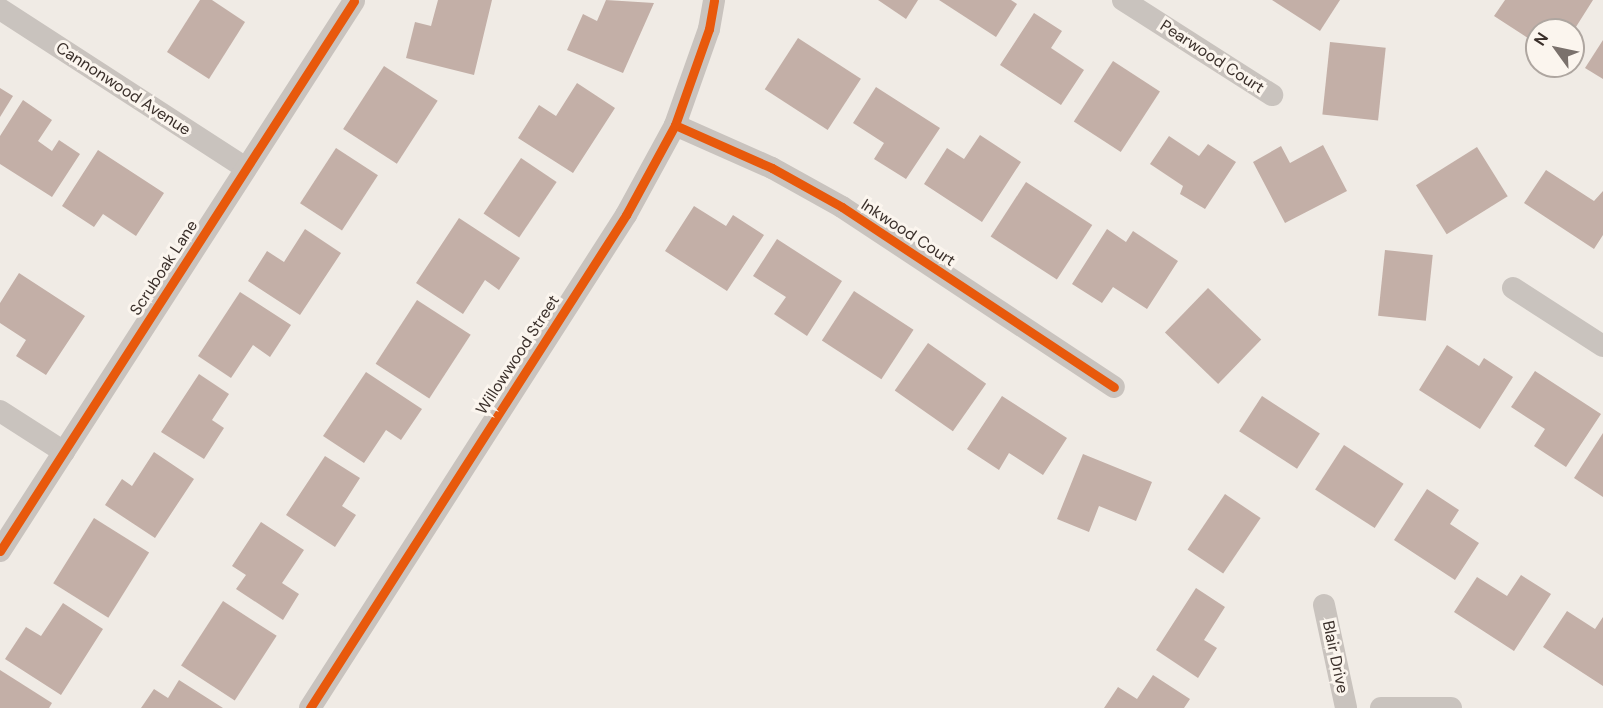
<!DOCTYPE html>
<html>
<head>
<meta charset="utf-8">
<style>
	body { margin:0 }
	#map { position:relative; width:1603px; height:708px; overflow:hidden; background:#f0ebe5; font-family:"DM Sans",sans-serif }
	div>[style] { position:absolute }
	.building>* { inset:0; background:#c3afa7; transform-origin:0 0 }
	.street>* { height:22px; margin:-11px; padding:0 11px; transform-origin:11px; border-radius:11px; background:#c9c3be }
	.cycleway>* { height:9px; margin:-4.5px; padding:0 4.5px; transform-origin:4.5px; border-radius:4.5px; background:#e8590c }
	span { translate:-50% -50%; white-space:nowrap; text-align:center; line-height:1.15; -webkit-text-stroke:6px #fbf5ee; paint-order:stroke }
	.street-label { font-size:16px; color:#3b302b }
	.north { position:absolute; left:1525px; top:18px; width:60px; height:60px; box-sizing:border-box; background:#fbf5ee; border:2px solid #aea6a0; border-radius:50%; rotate:303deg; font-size:16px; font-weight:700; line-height:24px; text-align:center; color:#3b302b }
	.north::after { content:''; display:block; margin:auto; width:21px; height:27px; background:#7a716c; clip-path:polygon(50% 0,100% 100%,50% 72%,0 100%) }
</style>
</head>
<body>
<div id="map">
	<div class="building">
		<i style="clip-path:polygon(200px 0,212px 0,245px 22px,209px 79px,167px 52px)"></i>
		<i style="clip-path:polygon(438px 0,492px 0,474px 75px,406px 58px,415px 22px,431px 26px)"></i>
		<i style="clip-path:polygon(606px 0,654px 3px,623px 73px,567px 50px,583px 14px,597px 21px)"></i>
		<i style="clip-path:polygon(878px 0,918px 0,906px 19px)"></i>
		<i style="clip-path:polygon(939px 0,1011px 0,1017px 4px,996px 37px)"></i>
		<i style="clip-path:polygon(1272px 0,1340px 0,1320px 31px)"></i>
		<i style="clip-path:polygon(1505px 0,1593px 0,1574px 30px,1537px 30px,1537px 44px,1494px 16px)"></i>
		<i style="clip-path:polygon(1034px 13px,1062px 31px,1051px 48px,1084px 70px,1061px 105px,1000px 65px)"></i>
		<i style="left:798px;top:38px;width:75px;height:61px;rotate:33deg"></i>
		<i style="clip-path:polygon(1603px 40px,1603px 79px,1585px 68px)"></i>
		<i style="left:1330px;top:42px;width:56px;height:73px;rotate:6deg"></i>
		<i style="left:1113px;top:61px;width:56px;height:72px;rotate:33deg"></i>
		<i style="left:384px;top:66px;width:64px;height:75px;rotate:33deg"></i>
		<i style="clip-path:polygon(577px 83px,615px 108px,573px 173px,518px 138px,539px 105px,556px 116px)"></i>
		<i style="clip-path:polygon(876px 87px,940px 128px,906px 179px,874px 159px,884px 143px,853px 123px)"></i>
		<i style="clip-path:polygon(0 88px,13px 96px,0 117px)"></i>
		<i style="clip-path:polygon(23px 100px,52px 120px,38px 141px,52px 151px,59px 140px,80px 154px,52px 197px,0 164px,0 136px)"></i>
		<i style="clip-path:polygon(980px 135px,1021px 162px,982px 222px,924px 184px,947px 148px,964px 159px)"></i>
		<i style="clip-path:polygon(1169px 136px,1199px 156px,1208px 144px,1236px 162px,1205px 209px,1180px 194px,1183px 186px,1150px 164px)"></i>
		<i style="clip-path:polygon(1323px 145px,1347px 191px,1285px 223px,1253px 162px,1281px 146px,1290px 163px)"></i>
		<i style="left:1477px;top:147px;width:58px;height:72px;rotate:58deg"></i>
		<i style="left:336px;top:148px;width:50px;height:66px;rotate:33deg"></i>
		<i style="clip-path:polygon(98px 150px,164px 193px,136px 236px,103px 214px,94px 227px,62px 206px)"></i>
		<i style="left:521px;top:158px;width:43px;height:67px;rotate:34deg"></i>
		<i style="clip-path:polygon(1546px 170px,1594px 201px,1603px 191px,1603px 235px,1594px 249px,1524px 203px)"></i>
		<i style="left:1026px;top:182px;width:79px;height:65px;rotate:33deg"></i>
		<i style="clip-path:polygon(694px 206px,726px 226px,733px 215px,764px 235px,727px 291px,665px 251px)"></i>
		<i style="clip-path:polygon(459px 218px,520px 258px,499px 290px,485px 280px,463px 314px,416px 283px)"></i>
		<i style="clip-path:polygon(305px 229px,341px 253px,300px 315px,248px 281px,267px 251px,284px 262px)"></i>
		<i style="clip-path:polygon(1107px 229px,1126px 242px,1133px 231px,1178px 261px,1147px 309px,1113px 287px,1102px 303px,1072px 284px)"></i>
		<i style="clip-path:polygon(777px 239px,842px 281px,807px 336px,774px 314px,786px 297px,753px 276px)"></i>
		<i style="left:1385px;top:250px;width:48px;height:66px;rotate:6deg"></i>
		<i style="clip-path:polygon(19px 273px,85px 316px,46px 375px,16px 356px,26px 340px,0 323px,0 303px)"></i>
		<i style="left:1208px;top:288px;width:74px;height:62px;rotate:44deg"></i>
		<i style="left:854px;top:291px;width:71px;height:59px;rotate:33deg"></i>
		<i style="clip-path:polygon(240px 292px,291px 325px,270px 357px,253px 345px,231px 378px,198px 356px)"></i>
		<i style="left:417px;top:300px;width:64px;height:76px;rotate:33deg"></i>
		<i style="left:928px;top:343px;width:71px;height:58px;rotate:35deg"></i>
		<i style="clip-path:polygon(1447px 345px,1479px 366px,1484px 358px,1513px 377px,1480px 429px,1419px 390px)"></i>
		<i style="clip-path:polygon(1535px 371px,1601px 414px,1566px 467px,1534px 446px,1545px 429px,1511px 407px)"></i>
		<i style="clip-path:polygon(366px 372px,422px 409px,401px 440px,386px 430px,364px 463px,323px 436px)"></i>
		<i style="clip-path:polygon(199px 374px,229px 394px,212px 420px,224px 428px,204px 459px,161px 432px)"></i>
		<i style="clip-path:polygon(1002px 396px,1067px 438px,1043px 475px,1009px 453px,999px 470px,967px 449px)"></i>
		<i style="left:1262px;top:396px;width:69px;height:42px;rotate:33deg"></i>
		<i style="clip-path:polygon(1603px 433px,1603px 497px,1574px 478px)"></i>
		<i style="left:1344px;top:445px;width:71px;height:53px;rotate:33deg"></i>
		<i style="clip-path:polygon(154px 452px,194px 479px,155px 538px,105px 505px,122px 479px,132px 486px)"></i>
		<i style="clip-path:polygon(1083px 454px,1152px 482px,1136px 521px,1099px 506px,1089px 532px,1057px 519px)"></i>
		<i style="clip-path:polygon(325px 456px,360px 478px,342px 506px,356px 515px,335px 547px,286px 515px)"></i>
		<i style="clip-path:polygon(1427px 489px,1459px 510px,1450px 524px,1479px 543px,1455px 580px,1394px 540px)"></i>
		<i style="left:1225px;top:494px;width:43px;height:67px;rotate:34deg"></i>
		<i style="left:94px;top:518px;width:65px;height:77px;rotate:32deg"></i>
		<i style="clip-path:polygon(261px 522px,304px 550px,282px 583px,299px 594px,283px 620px,236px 589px,246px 575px,232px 566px)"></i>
		<i style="clip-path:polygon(1521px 575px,1551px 594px,1514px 651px,1454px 612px,1477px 577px,1507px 596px)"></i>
		<i style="clip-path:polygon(1196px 588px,1225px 607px,1204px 640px,1217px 648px,1198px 678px,1156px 650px)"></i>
		<i style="left:223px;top:601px;width:64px;height:77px;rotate:33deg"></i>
		<i style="clip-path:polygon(63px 603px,103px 629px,61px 695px,5px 659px,26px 627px,41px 636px)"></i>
		<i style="clip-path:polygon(1567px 611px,1595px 629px,1603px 617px,1603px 686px,1543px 647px)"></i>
		<i style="clip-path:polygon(0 670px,52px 703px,49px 708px,0 708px)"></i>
		<i style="clip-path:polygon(1153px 675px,1190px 699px,1184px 708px,1104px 708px,1118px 687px,1137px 699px)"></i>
		<i style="clip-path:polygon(179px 680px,223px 708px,141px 708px,154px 689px,168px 698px)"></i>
	</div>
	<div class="street">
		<i style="left:1123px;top:0;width:177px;rotate:32.5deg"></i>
		<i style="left:0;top:9px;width:293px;rotate:32.9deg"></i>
		<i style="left:675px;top:125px;width:106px;rotate:23.9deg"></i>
		<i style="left:772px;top:168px;width:80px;rotate:29.1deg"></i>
		<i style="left:842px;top:207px;width:326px;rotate:33.5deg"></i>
		<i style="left:1513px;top:288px;width:107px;rotate:32.8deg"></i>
		<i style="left:0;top:411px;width:76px;rotate:32.6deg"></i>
		<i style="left:0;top:551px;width:654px;rotate:-57.23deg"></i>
		<i style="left:1324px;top:605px;width:105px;rotate:77.9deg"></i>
		<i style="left:310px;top:708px;width:586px;rotate:-57.34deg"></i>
		<i style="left:626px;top:215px;width:102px;rotate:-61.4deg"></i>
		<i style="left:675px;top:125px;width:102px;rotate:-70.5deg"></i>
		<i style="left:709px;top:29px;width:29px;rotate:-80deg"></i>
		<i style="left:1381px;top:708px;width:70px"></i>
	</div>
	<div class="cycleway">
		<i style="left:675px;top:125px;width:106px;rotate:23.9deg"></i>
		<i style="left:772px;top:168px;width:80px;rotate:29.1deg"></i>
		<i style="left:842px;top:207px;width:326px;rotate:33.5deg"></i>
		<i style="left:0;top:551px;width:654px;rotate:-57.23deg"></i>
		<i style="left:310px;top:708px;width:586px;rotate:-57.34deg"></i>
		<i style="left:626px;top:215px;width:102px;rotate:-61.4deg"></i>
		<i style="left:675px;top:125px;width:102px;rotate:-70.5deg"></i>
		<i style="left:709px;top:29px;width:29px;rotate:-80deg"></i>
	</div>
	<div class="street-label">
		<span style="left:1212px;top:57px;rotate:33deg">Pearwood Court</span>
		<span style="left:123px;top:89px;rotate:33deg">Cannonwood Avenue</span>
		<span style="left:908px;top:233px;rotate:33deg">Inkwood Court</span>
		<span style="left:164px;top:268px;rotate:-57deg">Scruboak Lane</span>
		<span style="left:518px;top:355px;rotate:-57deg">Willowwood Street</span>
		<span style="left:1335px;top:657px;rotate:78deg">Blair Drive</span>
	</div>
	<div class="north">N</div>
</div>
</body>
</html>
